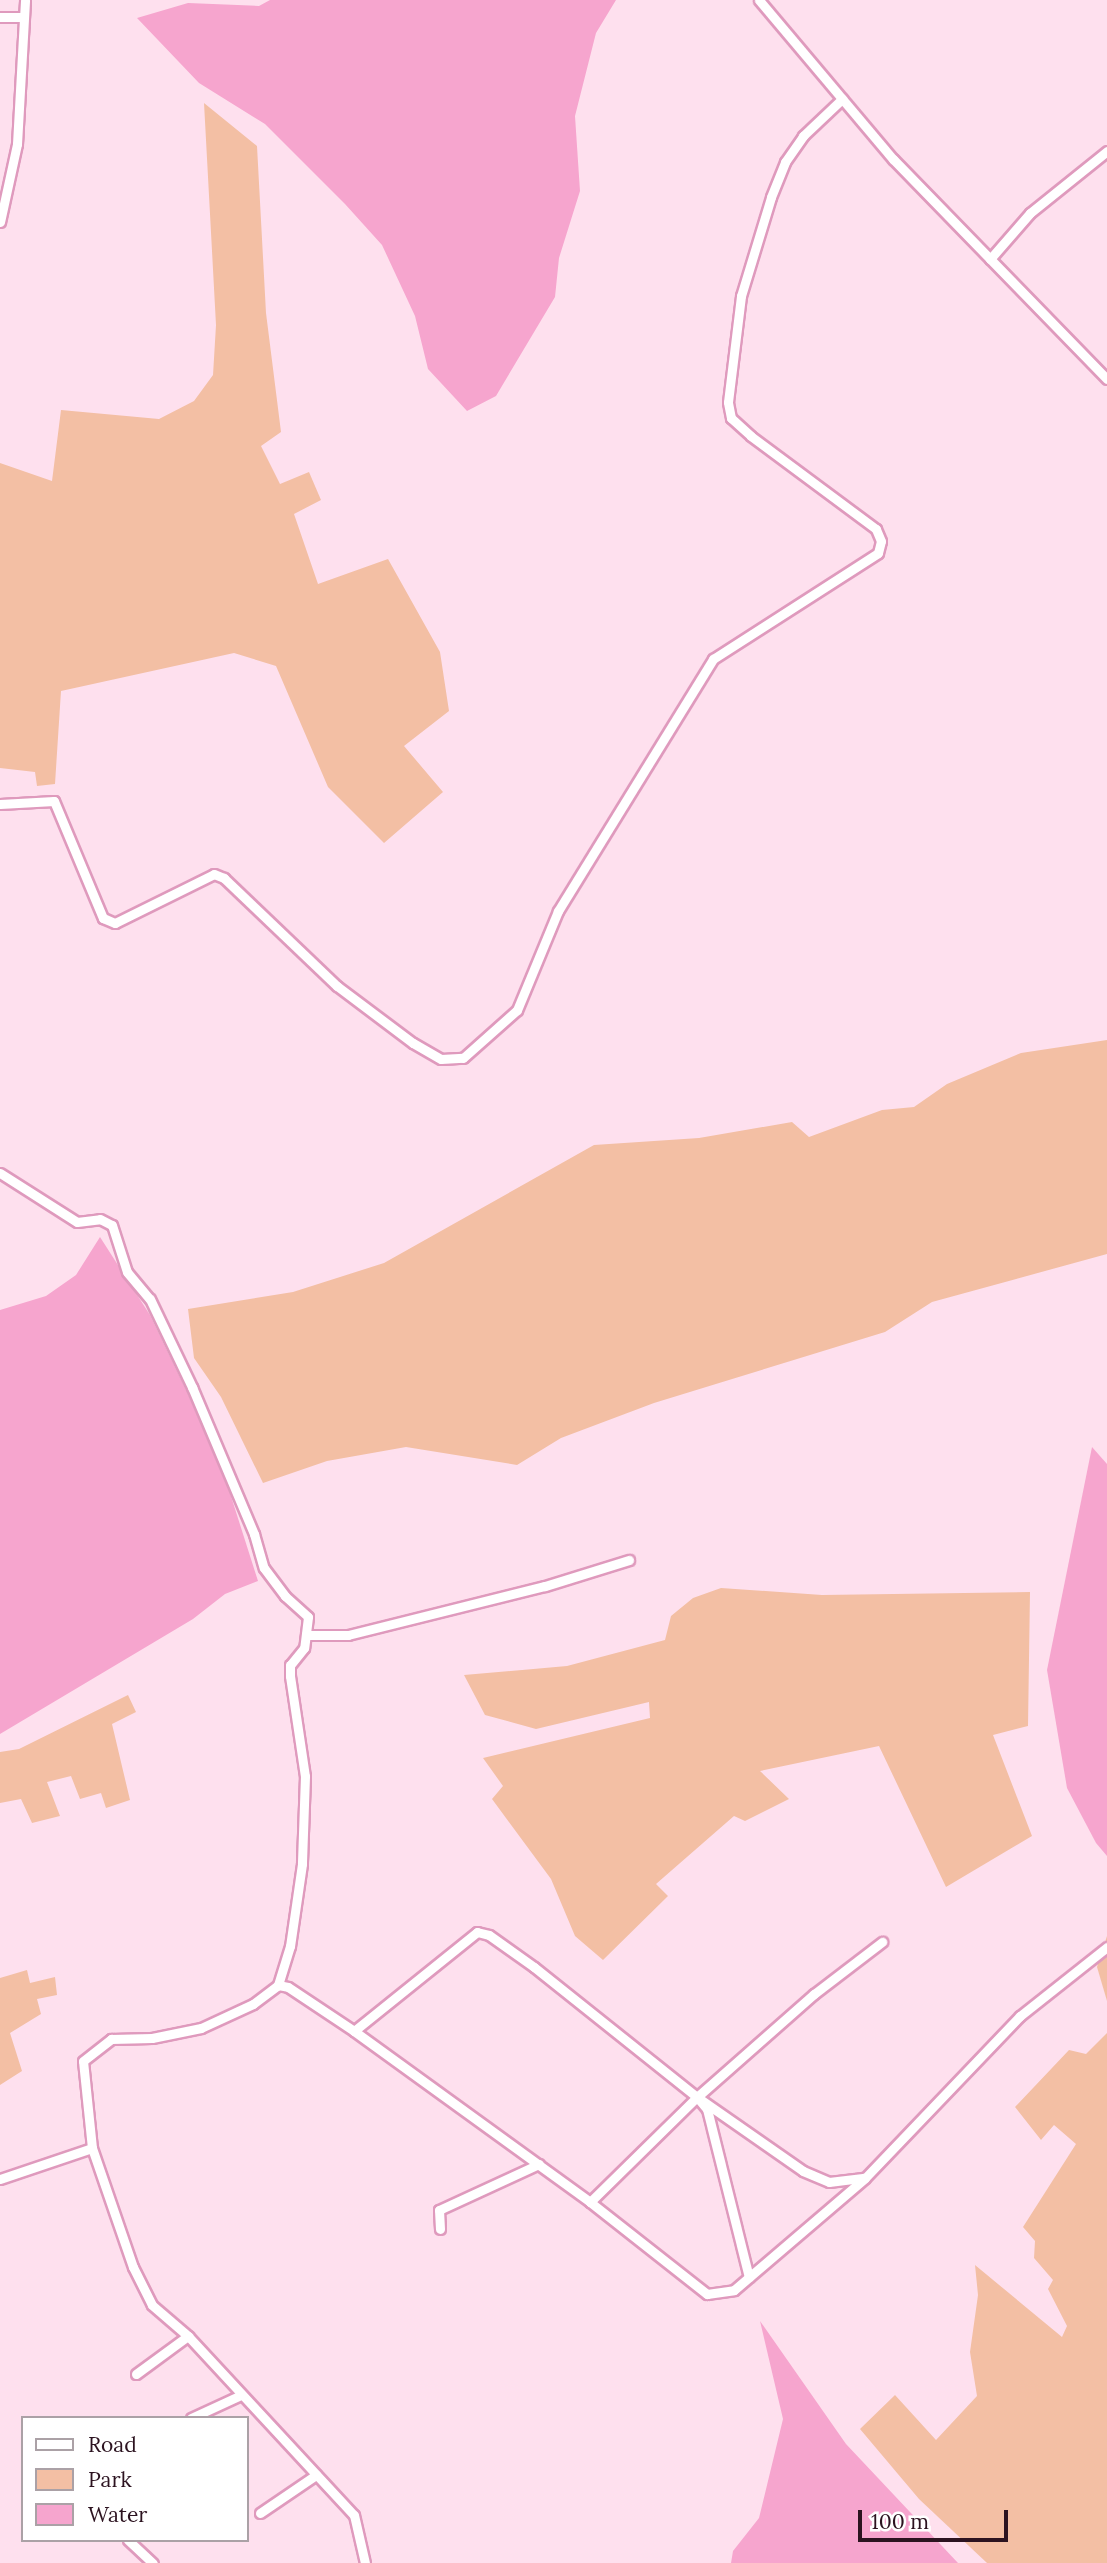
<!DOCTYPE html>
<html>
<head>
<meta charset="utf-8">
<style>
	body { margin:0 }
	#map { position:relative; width:1107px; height:2563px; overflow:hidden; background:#fee0ee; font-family:Lora,serif }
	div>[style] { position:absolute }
	.green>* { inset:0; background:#f3bfa4 }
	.water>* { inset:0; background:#f6a5ce }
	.roads { filter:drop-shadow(2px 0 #df9abd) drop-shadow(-2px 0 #df9abd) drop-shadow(0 2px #df9abd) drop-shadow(0 -2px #df9abd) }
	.street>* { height:9px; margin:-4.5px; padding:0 4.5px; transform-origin:4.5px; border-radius:4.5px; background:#fff }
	span { translate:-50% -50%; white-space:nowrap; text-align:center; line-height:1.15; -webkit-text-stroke:7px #fff; paint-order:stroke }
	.legend { position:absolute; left:21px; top:2416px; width:228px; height:126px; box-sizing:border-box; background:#fff; border:2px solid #aba1a6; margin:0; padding:9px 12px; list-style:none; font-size:21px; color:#2c1320 }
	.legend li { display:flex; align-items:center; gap:14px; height:35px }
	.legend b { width:35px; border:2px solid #aba1a6 }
	.scale { position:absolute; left:858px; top:2510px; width:150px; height:32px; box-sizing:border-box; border:4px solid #2c1320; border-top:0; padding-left:9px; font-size:21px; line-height:24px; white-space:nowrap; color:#2c1320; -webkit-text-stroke:5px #fff; paint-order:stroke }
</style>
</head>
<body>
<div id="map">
	<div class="green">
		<i style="clip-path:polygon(204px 103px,257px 146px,266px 313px,281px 432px,261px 446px,280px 484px,309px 472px,321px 500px,294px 514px,318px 584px,388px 559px,440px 652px,449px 711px,404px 746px,443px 792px,384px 843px,328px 787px,276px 666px,234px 653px,61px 691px,55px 784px,37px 786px,35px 772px,0 768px,0 463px,52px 481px,61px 410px,159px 419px,194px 401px,213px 375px,216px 325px)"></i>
		<i style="clip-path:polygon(1107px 1040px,1107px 1254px,932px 1302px,885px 1332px,654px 1403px,561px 1438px,517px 1465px,406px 1447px,327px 1461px,263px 1483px,221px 1397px,194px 1358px,188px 1309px,293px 1292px,384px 1263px,594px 1145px,699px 1138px,792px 1122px,809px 1137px,882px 1110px,914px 1107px,947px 1084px,1021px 1053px)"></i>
		<i style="clip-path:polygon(721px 1588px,822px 1595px,1030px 1592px,1028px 1726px,993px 1735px,1032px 1836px,946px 1887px,879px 1746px,760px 1771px,789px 1799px,745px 1821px,734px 1816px,656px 1884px,668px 1896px,603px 1960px,575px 1936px,551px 1879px,492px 1799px,503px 1786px,483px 1758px,650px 1718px,649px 1702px,536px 1729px,485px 1715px,464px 1675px,567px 1666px,665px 1640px,671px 1616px,693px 1598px)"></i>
		<i style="clip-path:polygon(128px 1695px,136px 1712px,112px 1724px,130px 1800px,106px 1808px,101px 1793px,80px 1799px,71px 1776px,47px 1782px,60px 1816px,32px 1823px,21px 1799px,0 1803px,0 1752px,19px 1749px)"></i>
		<i style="clip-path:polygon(1107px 1936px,1107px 2001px,1097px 1967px)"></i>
		<i style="clip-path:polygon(27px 1970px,30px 1983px,55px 1977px,57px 1995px,37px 1999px,41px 2014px,10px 2033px,22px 2071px,0 2085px,0 1978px)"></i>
		<i style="clip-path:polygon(1107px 2033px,1107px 2563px,987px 2563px,919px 2499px,860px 2429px,895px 2395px,936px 2440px,977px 2396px,970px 2352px,978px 2295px,975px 2265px,1062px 2337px,1067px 2326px,1048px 2289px,1053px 2280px,1034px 2258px,1035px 2241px,1023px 2227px,1076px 2144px,1054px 2125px,1041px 2140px,1015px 2107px,1069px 2050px,1086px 2054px)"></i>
	</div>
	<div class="water">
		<i style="clip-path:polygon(270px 0,616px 0,596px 33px,575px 116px,580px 191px,559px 258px,555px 297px,496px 396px,467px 411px,428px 369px,415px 316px,382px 245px,345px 204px,265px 124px,199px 83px,137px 18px,188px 3px,259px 6px)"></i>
		<i style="clip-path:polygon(100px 1237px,150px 1315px,188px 1394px,229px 1490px,258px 1581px,225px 1594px,193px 1619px,0 1734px,0 1310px,46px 1296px,76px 1275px)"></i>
		<i style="clip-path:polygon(1092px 1447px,1107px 1464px,1107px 1856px,1096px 1843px,1067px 1788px,1047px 1670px)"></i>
		<i style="clip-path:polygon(760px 2321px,846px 2444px,958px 2563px,731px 2563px,733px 2551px,759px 2518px,783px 2419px)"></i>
	</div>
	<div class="roads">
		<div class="street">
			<i style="left:759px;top:0;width:208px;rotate:49.9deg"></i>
			<i style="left:893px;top:159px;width:307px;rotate:45.8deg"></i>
			<i style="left:0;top:17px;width:24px"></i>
			<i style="left:0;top:222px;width:80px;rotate:-77.7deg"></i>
			<i style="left:17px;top:144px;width:144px;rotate:-86.8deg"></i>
			<i style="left:990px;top:259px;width:61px;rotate:-49deg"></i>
			<i style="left:1030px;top:213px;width:99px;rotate:-38.8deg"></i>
			<i style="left:0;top:804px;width:54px;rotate:-3.2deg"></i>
			<i style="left:54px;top:801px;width:127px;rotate:67.3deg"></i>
			<i style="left:103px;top:918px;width:13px;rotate:23deg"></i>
			<i style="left:115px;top:923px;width:110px;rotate:-26.3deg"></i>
			<i style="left:214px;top:874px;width:11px;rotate:22deg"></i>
			<i style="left:224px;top:878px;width:156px;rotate:43.7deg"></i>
			<i style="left:337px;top:986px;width:95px;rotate:36.9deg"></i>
			<i style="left:413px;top:1043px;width:32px;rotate:30deg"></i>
			<i style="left:441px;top:1059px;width:22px;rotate:-3deg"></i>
			<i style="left:463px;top:1058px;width:72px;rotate:-41.6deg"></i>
			<i style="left:517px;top:1010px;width:107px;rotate:-67.5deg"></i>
			<i style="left:558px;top:911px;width:296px;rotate:-58.4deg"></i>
			<i style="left:713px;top:659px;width:196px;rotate:-32.7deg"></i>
			<i style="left:878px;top:553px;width:12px;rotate:-76deg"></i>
			<i style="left:881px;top:541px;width:13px;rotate:-113deg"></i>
			<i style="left:876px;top:529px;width:156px;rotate:-143.4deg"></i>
			<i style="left:751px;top:436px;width:27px;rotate:-138deg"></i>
			<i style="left:731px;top:418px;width:16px;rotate:-101deg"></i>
			<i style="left:728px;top:402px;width:107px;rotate:-83deg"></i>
			<i style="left:741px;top:296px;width:103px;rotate:-73.1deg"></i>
			<i style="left:771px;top:197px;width:38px;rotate:-68deg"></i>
			<i style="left:785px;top:162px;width:32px;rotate:-55deg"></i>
			<i style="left:803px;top:136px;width:54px;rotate:-43.5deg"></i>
			<i style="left:0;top:1173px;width:91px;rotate:32.5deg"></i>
			<i style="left:77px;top:1222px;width:23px;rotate:-7deg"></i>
			<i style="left:100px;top:1219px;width:13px;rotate:27deg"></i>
			<i style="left:112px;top:1225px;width:49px;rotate:72.3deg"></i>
			<i style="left:127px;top:1272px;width:35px;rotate:50deg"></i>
			<i style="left:150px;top:1299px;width:98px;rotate:64.5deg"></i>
			<i style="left:192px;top:1387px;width:160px;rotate:67.1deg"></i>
			<i style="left:254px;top:1534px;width:35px;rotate:74deg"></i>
			<i style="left:264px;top:1568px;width:35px;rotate:53deg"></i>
			<i style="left:285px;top:1596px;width:31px;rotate:42deg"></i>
			<i style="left:308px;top:1617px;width:31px;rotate:97deg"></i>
			<i style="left:304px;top:1648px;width:22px;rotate:129deg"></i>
			<i style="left:290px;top:1665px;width:11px;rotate:90deg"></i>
			<i style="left:290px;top:1676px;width:101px;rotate:81.5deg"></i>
			<i style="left:305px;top:1776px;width:88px;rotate:92deg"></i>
			<i style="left:302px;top:1864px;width:83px;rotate:98.3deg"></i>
			<i style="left:290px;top:1946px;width:41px;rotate:107.1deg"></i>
			<i style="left:306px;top:1635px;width:42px"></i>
			<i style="left:348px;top:1635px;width:203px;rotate:-14deg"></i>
			<i style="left:545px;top:1586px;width:88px;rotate:-17.2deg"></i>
			<i style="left:354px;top:2031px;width:158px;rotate:-38.8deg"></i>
			<i style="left:477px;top:1932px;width:12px;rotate:14deg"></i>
			<i style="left:489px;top:1935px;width:55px;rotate:35.4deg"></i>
			<i style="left:534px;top:1967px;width:208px;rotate:38.6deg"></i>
			<i style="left:697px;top:2097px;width:16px;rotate:50deg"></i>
			<i style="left:707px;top:2109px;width:173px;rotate:76deg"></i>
			<i style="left:697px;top:2097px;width:156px;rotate:-41.4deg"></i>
			<i style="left:814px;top:1994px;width:86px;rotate:-37.4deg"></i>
			<i style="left:92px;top:2148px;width:87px;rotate:-95.9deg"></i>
			<i style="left:83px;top:2061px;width:36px;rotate:-38deg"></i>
			<i style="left:111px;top:2039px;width:41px;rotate:-1.4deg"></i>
			<i style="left:152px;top:2038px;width:50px;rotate:-11.5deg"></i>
			<i style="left:201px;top:2028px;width:57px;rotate:-24.8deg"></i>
			<i style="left:253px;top:2004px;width:31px;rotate:-37deg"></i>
			<i style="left:278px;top:1985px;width:10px;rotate:11deg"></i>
			<i style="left:288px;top:1987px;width:79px;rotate:33.7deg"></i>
			<i style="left:354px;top:2031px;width:291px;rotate:35.9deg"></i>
			<i style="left:590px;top:2202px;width:149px;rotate:38.2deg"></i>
			<i style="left:707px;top:2294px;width:27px;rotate:-8deg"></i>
			<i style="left:734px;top:2290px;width:172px;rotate:-40.5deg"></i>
			<i style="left:865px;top:2178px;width:224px;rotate:-46.3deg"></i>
			<i style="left:1020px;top:2016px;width:111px;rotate:-38.4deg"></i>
			<i style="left:0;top:2179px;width:97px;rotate:-18.6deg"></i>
			<i style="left:92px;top:2148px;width:126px;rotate:71deg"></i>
			<i style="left:133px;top:2267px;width:42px;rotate:63.4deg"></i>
			<i style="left:152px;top:2305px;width:48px;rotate:40.7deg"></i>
			<i style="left:188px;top:2336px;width:244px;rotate:47.2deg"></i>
			<i style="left:354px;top:2515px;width:49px;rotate:77.1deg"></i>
			<i style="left:590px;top:2202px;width:150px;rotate:-44.5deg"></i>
			<i style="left:697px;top:2097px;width:129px;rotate:34.9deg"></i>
			<i style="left:803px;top:2171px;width:28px;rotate:23deg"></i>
			<i style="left:829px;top:2182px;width:34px;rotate:-7deg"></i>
			<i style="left:440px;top:2229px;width:19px;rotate:-93deg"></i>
			<i style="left:439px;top:2210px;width:110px;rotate:-24.7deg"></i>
			<i style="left:136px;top:2374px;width:64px;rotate:-36.2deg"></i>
			<i style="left:191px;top:2418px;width:55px;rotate:-24.7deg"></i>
			<i style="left:260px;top:2513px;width:68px;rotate:-34.2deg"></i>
			<i style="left:128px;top:2540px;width:34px;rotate:43deg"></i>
		</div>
	</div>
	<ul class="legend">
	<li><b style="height:9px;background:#fff"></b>Road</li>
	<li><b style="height:19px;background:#f3bfa4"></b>Park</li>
	<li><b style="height:19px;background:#f6a5ce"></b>Water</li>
	</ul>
	<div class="scale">100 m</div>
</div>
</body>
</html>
